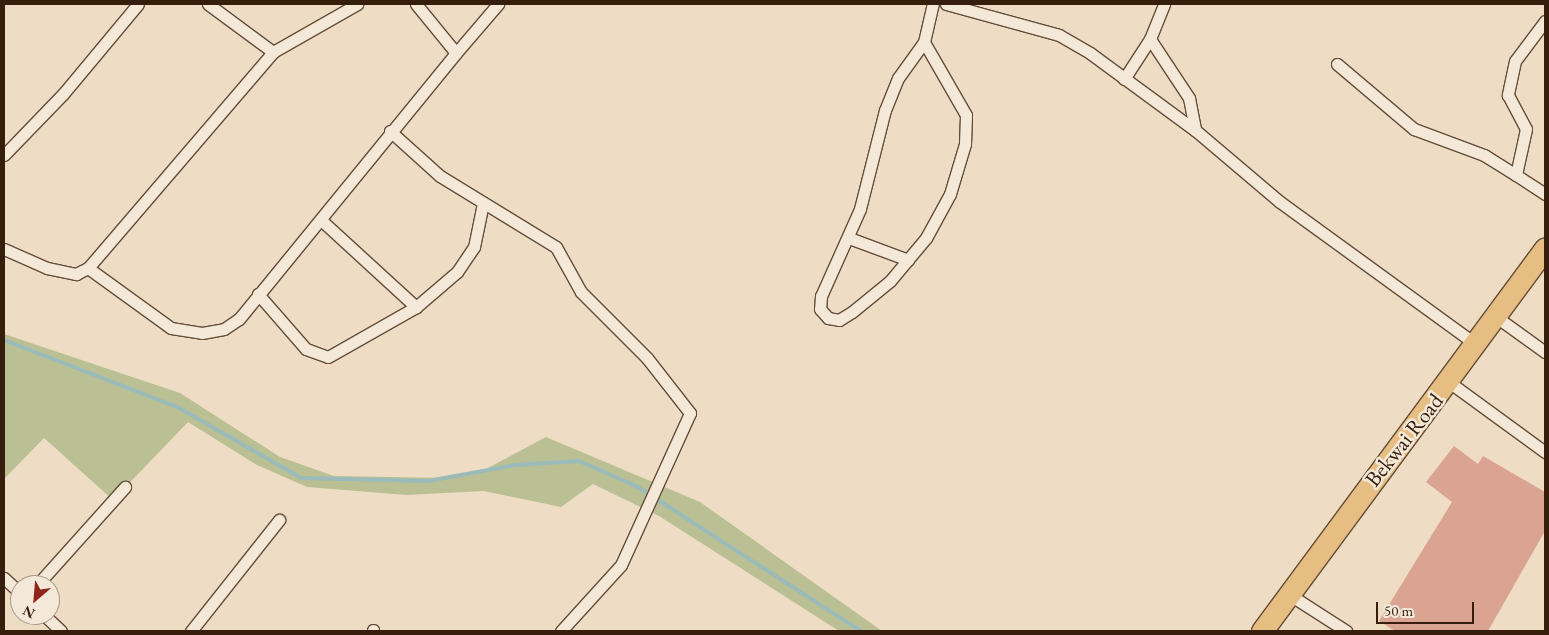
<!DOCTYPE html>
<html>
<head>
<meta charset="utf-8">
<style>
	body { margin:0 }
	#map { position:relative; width:1549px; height:635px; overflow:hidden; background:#eeddc4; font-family:"EB Garamond",serif }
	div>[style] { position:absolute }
	.green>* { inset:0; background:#bac093 }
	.stream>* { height:4px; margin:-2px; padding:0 2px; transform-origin:2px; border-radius:2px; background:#9abbb9 }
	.building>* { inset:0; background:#dba391 }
	.roads { filter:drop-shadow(1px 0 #654d39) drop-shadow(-1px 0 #654d39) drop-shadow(0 1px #654d39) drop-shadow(0 -1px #654d39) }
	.street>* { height:11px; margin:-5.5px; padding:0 5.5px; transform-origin:5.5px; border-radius:5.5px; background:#f4e9d9 }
	.highway>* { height:21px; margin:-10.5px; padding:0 10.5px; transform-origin:10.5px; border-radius:10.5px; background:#e7be82 }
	span { translate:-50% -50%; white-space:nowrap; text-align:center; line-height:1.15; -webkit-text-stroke:5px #f4e9d9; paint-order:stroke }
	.street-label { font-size:22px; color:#371d0b }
	.frame { position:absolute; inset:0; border:5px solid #371d0b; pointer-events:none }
	.north { position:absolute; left:10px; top:575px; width:50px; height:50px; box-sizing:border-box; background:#f4e9d9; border:1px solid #a89787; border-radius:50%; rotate:207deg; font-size:14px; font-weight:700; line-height:20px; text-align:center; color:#371d0b }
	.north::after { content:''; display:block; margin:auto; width:18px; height:22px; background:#8f2418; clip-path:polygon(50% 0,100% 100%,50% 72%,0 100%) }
	.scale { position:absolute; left:1376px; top:602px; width:98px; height:22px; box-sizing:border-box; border:2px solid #371d0b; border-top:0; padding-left:6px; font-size:15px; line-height:18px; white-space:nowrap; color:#371d0b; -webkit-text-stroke:4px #f4e9d9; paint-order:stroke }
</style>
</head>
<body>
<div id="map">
	<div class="green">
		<i style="clip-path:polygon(4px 334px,180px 393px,280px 457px,334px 476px,447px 478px,486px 469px,546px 437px,700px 502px,882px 631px,839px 631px,659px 516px,593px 484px,561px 507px,484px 491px,406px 495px,307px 487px,257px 465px,188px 422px,113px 500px,44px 438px,4px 479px)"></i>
	</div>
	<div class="stream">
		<i style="left:4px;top:340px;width:188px;rotate:21.2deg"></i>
		<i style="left:179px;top:408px;width:141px;rotate:29.8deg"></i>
		<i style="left:301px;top:478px;width:127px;rotate:1.4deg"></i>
		<i style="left:428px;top:481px;width:88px;rotate:-10.4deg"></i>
		<i style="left:515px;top:465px;width:64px;rotate:-3.6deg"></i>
		<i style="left:579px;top:461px;width:64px;rotate:23.8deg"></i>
		<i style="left:638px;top:487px;width:265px;rotate:32.9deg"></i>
	</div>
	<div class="building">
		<i style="clip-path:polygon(1454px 446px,1478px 464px,1483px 456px,1545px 492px,1545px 531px,1488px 631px,1395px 631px,1379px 621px,1452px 502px,1426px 482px)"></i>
	</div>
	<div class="roads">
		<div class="street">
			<i style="left:208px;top:4px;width:81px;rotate:36.4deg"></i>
			<i style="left:416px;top:4px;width:63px;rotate:50.8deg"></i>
			<i style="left:456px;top:53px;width:65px;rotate:-49.4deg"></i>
			<i style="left:946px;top:4px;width:117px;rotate:15.3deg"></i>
			<i style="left:1059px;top:35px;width:36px;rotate:30deg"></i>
			<i style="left:1090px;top:53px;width:130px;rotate:36.3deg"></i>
			<i style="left:1195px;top:130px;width:111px;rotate:40.3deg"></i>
			<i style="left:1280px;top:202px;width:240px;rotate:36deg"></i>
			<i style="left:1545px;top:21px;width:50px;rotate:126.9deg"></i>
			<i style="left:1515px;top:61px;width:35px;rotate:102deg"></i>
			<i style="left:1508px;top:95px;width:38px;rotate:62deg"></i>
			<i style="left:1526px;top:129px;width:47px;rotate:102.3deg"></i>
			<i style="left:1516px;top:175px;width:35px;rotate:33deg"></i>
			<i style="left:1150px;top:39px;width:71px;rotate:56.5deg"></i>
			<i style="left:1189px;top:98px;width:33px;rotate:79deg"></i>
			<i style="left:924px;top:42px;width:44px;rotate:125.8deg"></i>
			<i style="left:898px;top:78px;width:35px;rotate:112deg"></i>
			<i style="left:885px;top:110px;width:102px;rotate:104.2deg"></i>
			<i style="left:860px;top:209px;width:95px;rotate:114.1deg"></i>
			<i style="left:821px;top:296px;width:13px;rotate:94deg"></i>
			<i style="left:820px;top:309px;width:12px;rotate:48deg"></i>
			<i style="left:828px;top:318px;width:11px;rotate:10deg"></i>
			<i style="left:839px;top:320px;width:15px;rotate:-32deg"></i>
			<i style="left:852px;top:312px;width:49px;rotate:-39.2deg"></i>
			<i style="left:890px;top:281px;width:56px;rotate:-50.1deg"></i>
			<i style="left:926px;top:238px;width:50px;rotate:-61.4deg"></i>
			<i style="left:950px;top:194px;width:52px;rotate:-73.3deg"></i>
			<i style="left:965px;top:144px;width:29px;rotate:-88deg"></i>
			<i style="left:966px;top:115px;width:84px;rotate:-119.9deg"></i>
			<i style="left:924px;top:42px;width:39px;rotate:-77deg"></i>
			<i style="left:1337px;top:64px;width:101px;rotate:40.2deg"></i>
			<i style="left:1414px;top:129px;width:75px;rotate:20.4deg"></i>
			<i style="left:1484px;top:155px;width:38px;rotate:32deg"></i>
			<i style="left:1124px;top:79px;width:48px;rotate:-57deg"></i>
			<i style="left:1150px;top:39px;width:38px;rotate:-68deg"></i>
			<i style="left:390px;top:131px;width:67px;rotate:42deg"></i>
			<i style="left:440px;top:176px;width:136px;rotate:31.5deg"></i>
			<i style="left:556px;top:247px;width:51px;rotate:60.9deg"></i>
			<i style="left:581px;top:292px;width:93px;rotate:45deg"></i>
			<i style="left:647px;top:358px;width:70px;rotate:52deg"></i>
			<i style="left:690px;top:413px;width:167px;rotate:114.4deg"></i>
			<i style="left:621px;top:565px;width:89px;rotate:132.3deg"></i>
			<i style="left:4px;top:155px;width:85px;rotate:-46deg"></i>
			<i style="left:63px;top:94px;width:117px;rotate:-50.2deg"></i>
			<i style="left:321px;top:220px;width:129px;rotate:42.5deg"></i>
			<i style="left:849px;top:238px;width:63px;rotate:20.4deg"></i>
			<i style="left:4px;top:249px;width:47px;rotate:23.8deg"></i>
			<i style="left:47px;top:268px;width:30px;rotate:12deg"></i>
			<i style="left:76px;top:274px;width:13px;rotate:-27deg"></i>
			<i style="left:88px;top:268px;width:284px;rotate:-49.4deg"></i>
			<i style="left:273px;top:52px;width:97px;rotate:-29.7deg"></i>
			<i style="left:88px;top:268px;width:102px;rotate:35.9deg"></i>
			<i style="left:171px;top:328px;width:31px;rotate:9deg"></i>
			<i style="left:202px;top:333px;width:22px;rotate:-10deg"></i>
			<i style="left:224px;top:329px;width:18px;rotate:-34deg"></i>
			<i style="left:239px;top:319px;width:343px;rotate:-50.8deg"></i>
			<i style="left:258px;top:294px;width:73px;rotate:48.9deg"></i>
			<i style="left:306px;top:349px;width:23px;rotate:20deg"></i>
			<i style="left:328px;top:357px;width:101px;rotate:-29.6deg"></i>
			<i style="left:416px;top:307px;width:54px;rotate:-40.5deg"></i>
			<i style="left:457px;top:272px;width:30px;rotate:-56deg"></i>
			<i style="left:474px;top:247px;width:45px;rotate:-78.4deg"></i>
			<i style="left:1495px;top:316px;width:62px;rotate:35.8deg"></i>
			<i style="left:1449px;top:382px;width:119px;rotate:36.1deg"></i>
			<i style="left:4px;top:578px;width:22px;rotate:43deg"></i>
			<i style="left:37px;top:585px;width:132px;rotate:-48.1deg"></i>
			<i style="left:1290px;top:595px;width:67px;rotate:32.7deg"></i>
			<i style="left:44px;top:615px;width:23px;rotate:43deg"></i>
			<i style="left:191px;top:631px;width:142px;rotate:-51.6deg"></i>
			<i style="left:373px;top:631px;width:1px;rotate:-90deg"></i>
		</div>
		<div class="highway">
			<i style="left:1262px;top:631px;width:476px;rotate:-53.5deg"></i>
		</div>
	</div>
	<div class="street-label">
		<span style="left:1404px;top:440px;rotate:-52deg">Bekwai Road</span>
	</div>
	<div class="frame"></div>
	<div class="north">N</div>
	<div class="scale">50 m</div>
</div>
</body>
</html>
